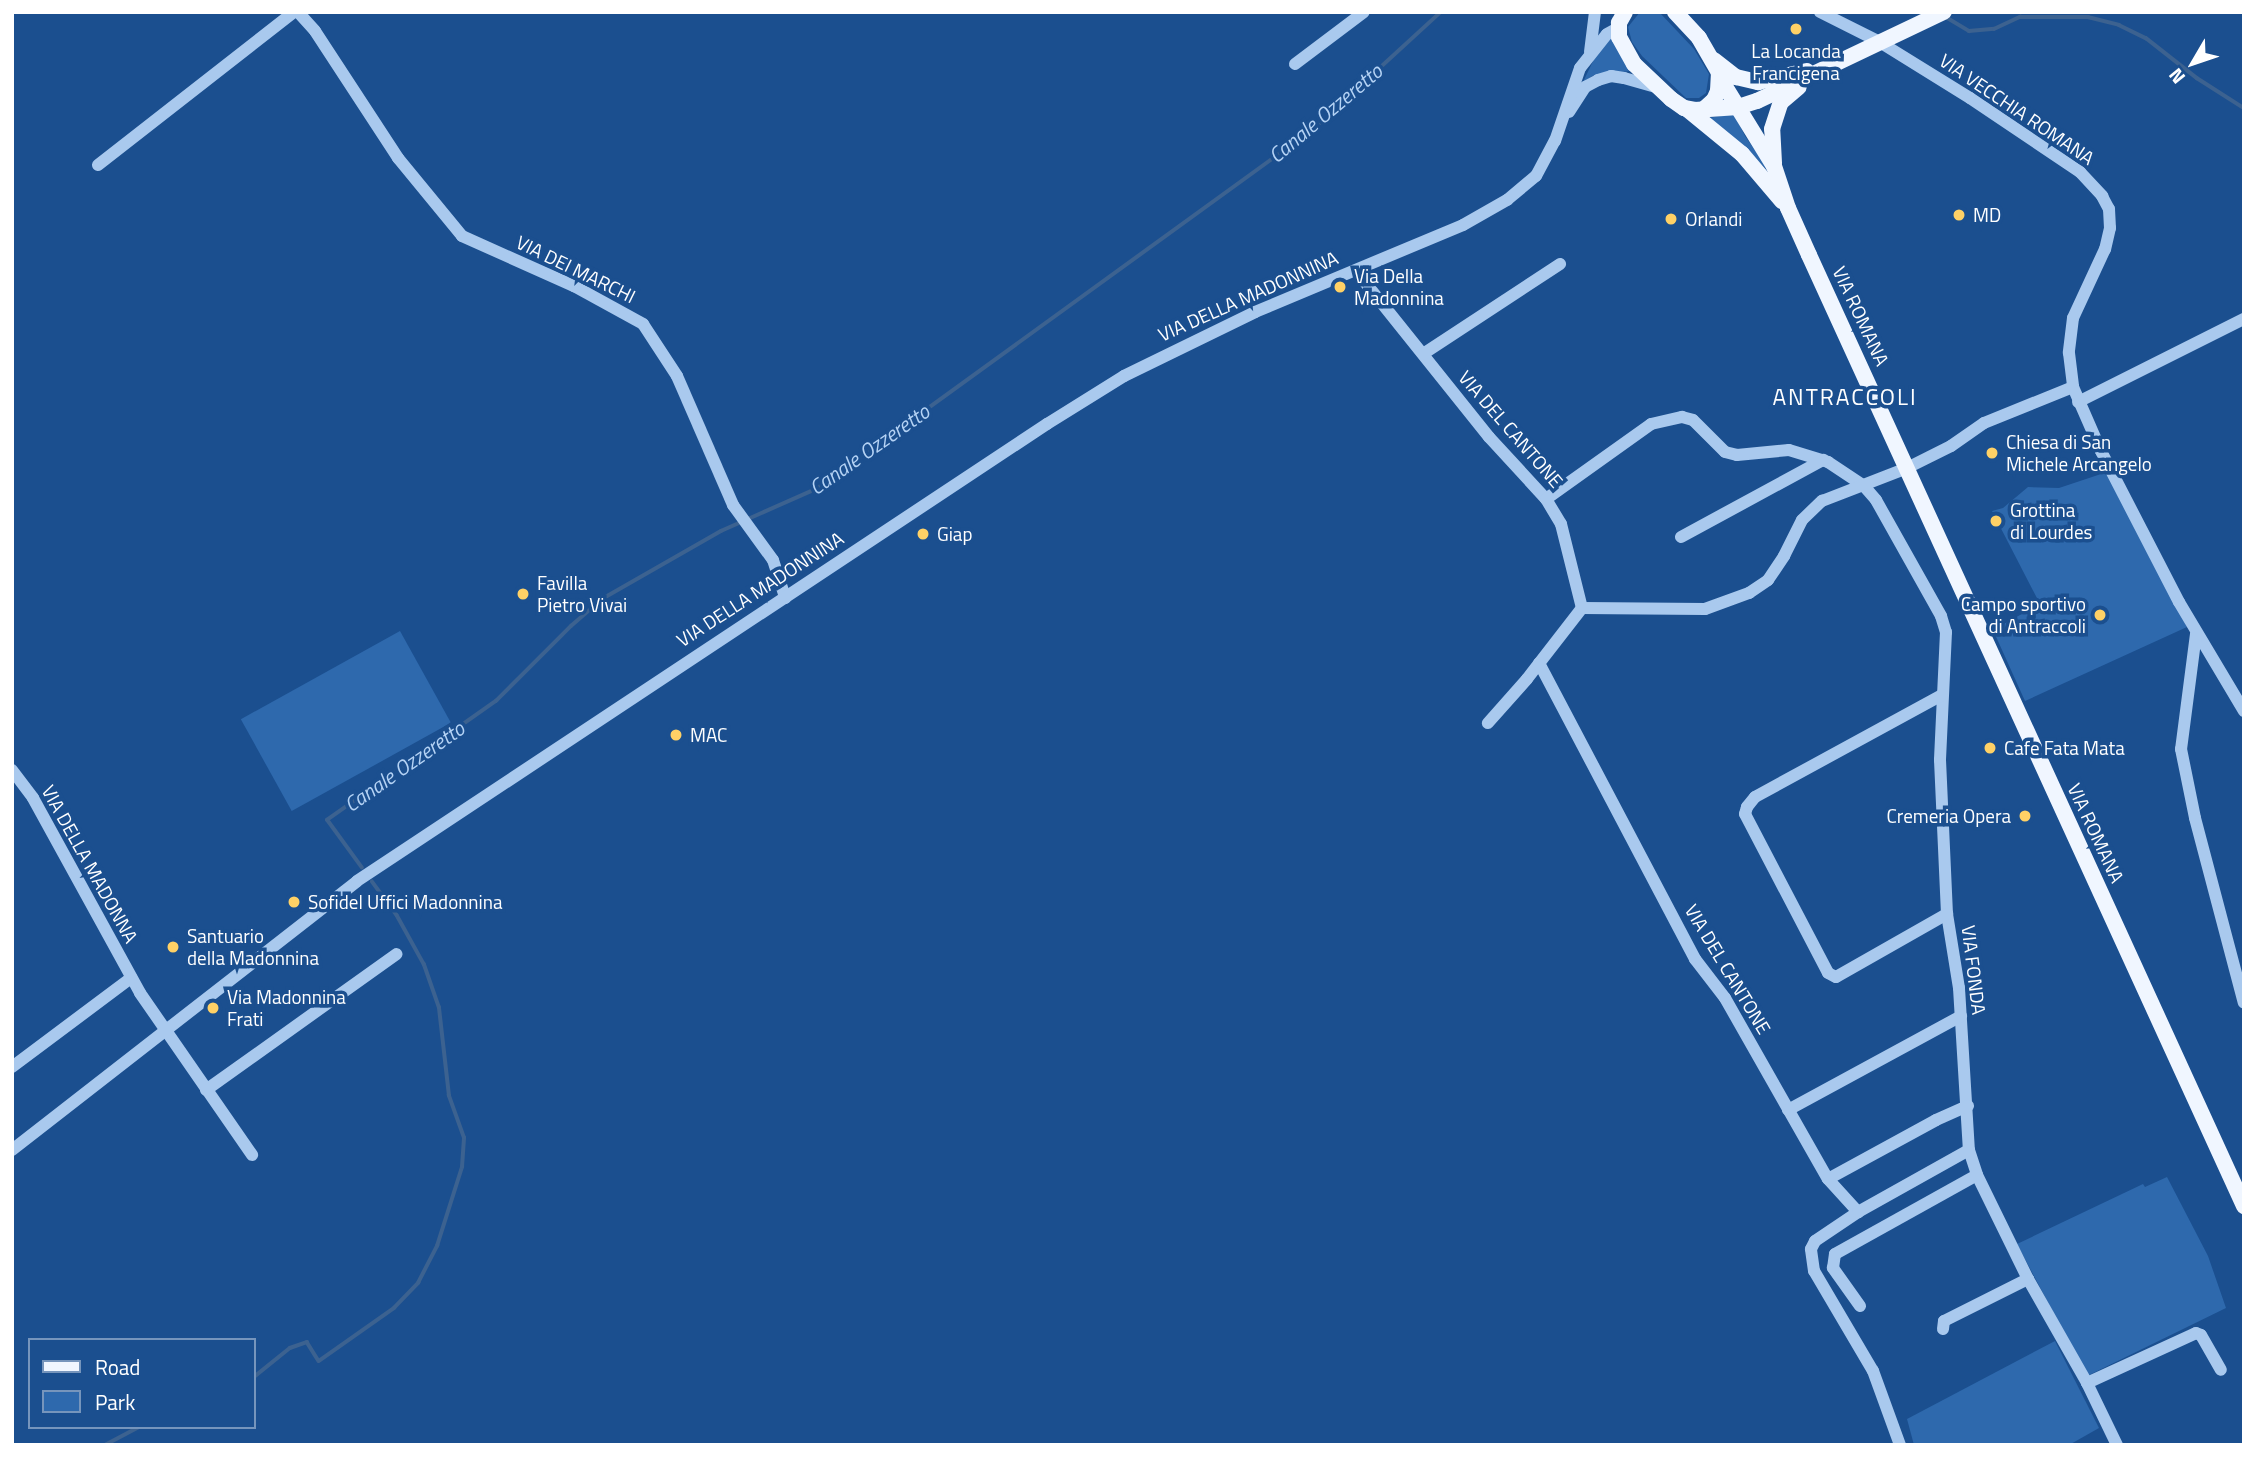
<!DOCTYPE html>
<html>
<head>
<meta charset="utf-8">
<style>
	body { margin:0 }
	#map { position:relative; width:2256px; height:1457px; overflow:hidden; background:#1b4f8f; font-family:"Titillium Web",sans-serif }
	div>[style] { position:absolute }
	.green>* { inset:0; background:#2e69ad; transform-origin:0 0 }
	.stream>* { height:3.5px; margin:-1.75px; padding:0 1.75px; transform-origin:1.75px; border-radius:1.75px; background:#3c6290 }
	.minor>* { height:12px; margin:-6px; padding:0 6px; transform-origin:6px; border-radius:6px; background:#a9c9ee }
	.major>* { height:16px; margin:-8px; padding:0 8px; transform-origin:8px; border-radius:8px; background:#f0f6ff }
	.dots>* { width:19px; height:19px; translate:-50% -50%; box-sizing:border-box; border:4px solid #1b4f8f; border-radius:50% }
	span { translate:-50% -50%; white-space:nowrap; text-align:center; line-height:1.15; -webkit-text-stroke:7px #1b4f8f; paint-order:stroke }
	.poi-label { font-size:19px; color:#fff }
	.left { translate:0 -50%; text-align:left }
	.right { translate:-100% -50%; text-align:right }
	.street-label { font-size:19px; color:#fff }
	.water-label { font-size:21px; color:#b5d3f5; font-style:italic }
	.quarter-label { font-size:23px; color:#fff; letter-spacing:2px }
	.frame { position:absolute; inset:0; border:14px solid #fff; pointer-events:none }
	.legend { position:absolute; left:28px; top:1338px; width:228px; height:91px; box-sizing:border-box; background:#1b4f8f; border:2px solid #7695bc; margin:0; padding:9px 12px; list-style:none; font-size:21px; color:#fff }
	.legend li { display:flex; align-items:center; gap:14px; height:35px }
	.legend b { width:35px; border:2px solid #7695bc }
	.north { position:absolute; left:2158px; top:28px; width:70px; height:70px; -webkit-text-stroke:5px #1b4f8f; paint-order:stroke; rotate:231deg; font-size:19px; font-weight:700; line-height:28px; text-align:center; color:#fff }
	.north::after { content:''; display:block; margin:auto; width:24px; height:32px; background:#fff; clip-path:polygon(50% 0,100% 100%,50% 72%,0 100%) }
</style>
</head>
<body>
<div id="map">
	<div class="green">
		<i style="clip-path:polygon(1640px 12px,1661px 14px,1694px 49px,1709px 74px,1706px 93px,1699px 98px,1686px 98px,1642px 56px,1632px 42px,1628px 27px)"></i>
		<i style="clip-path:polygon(1611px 38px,1631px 71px,1594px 75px,1583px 82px,1595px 57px)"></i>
		<i style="clip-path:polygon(1734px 114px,1745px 136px,1775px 179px,1753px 155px,1708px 118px)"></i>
		<i style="clip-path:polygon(2107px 472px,2187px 627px,2025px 701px,1993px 630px,2040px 604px,1992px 511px,2003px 508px,2028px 487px,2059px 488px)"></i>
		<i style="left:400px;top:631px;width:105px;height:182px;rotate:61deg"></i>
		<i style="clip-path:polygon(2167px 1177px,2208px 1256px,2226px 1308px,2087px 1376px,2017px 1244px,2143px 1184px,2145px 1187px)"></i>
		<i style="clip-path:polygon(2055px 1341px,2099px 1428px,2069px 1445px,1914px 1445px,1907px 1419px)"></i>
	</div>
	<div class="stream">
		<i style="left:1946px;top:17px;width:27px;rotate:31deg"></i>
		<i style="left:1969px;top:31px;width:25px;rotate:-5deg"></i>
		<i style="left:1994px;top:29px;width:29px;rotate:-25deg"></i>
		<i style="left:2020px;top:17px;width:68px"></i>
		<i style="left:2088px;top:17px;width:32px;rotate:14deg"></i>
		<i style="left:2119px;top:25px;width:30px;rotate:26deg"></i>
		<i style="left:2146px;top:38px;width:65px;rotate:38.1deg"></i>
		<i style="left:2197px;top:78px;width:56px;rotate:32.6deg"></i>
		<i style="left:362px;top:868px;width:59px;rotate:-126.1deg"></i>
		<i style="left:327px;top:820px;width:207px;rotate:-35.2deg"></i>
		<i style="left:496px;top:701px;width:106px;rotate:-45deg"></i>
		<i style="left:571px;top:626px;width:41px;rotate:-41.1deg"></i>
		<i style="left:602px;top:599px;width:137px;rotate:-29.7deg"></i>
		<i style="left:721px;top:531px;width:106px;rotate:-23.9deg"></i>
		<i style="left:818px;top:488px;width:610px;rotate:-35.93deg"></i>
		<i style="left:1312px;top:130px;width:175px;rotate:-42.5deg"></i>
		<i style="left:254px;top:1377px;width:46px;rotate:-38.9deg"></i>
		<i style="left:290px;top:1348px;width:18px;rotate:-19deg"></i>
		<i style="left:307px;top:1342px;width:22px;rotate:58deg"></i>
		<i style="left:319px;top:1361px;width:92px;rotate:-35.2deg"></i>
		<i style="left:394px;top:1308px;width:35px;rotate:-46deg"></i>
		<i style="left:418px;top:1283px;width:42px;rotate:-62.8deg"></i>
		<i style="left:437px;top:1246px;width:83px;rotate:-72.4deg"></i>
		<i style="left:462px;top:1167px;width:29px;rotate:-86deg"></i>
		<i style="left:464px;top:1138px;width:45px;rotate:-109.7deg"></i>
		<i style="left:449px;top:1096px;width:89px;rotate:-96.5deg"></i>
		<i style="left:439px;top:1008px;width:46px;rotate:-109.2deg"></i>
		<i style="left:424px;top:965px;width:56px;rotate:-118.9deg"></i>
		<i style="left:397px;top:916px;width:42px;rotate:-126.3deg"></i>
		<i style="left:105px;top:1445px;width:38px;rotate:-28deg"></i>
	</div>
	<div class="minor">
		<i style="left:298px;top:12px;width:25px;rotate:48deg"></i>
		<i style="left:315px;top:31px;width:152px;rotate:56.8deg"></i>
		<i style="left:398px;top:158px;width:101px;rotate:50.6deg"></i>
		<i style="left:462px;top:236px;width:123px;rotate:24.1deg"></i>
		<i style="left:574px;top:286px;width:79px;rotate:28.8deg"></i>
		<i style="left:643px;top:324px;width:62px;rotate:56.8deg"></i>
		<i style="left:677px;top:376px;width:141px;rotate:66.5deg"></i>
		<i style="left:733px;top:505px;width:68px;rotate:54deg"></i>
		<i style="left:773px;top:560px;width:40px;rotate:72deg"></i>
		<i style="left:1820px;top:12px;width:65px;rotate:26.6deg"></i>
		<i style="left:1878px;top:41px;width:108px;rotate:31.8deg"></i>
		<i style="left:1970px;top:98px;width:133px;rotate:33.9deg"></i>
		<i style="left:2080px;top:172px;width:33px;rotate:47deg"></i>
		<i style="left:2102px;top:196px;width:15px;rotate:62deg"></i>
		<i style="left:2109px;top:209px;width:19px;rotate:87deg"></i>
		<i style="left:2110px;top:228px;width:22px;rotate:103deg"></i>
		<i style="left:2105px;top:249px;width:76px;rotate:114.9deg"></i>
		<i style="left:2073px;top:318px;width:35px;rotate:97deg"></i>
		<i style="left:2069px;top:353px;width:34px;rotate:83deg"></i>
		<i style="left:2073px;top:387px;width:70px;rotate:66.4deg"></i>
		<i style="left:2101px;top:451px;width:170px;rotate:62.7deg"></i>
		<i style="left:2179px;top:602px;width:127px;rotate:59.2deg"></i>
		<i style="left:1590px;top:52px;width:40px;rotate:-82.9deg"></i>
		<i style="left:1295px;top:64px;width:86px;rotate:-37deg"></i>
		<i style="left:1569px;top:112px;width:30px;rotate:-57deg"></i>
		<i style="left:1585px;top:87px;width:15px;rotate:-28deg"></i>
		<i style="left:1598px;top:80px;width:14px;rotate:-17deg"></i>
		<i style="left:1611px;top:76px;width:13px;rotate:9deg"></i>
		<i style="left:1624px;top:78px;width:33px;rotate:16deg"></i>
		<i style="left:98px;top:165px;width:249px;rotate:-38deg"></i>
		<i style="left:1356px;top:271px;width:213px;rotate:51.3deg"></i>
		<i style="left:1489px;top:437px;width:84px;rotate:47.4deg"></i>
		<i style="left:1546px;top:499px;width:29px;rotate:59deg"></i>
		<i style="left:1561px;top:524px;width:87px;rotate:76deg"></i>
		<i style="left:1582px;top:608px;width:90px;rotate:127.8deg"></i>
		<i style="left:1527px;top:679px;width:59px;rotate:131.6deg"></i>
		<i style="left:1423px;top:354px;width:164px;rotate:-33.3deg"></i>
		<i style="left:2078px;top:402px;width:186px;rotate:-26.6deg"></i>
		<i style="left:1546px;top:499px;width:129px;rotate:-35.5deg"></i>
		<i style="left:1651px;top:424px;width:32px;rotate:-13deg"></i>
		<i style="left:1682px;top:417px;width:11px;rotate:15deg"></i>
		<i style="left:1693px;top:420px;width:45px;rotate:45deg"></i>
		<i style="left:1725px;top:452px;width:12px;rotate:14deg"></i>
		<i style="left:1737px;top:455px;width:52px;rotate:-5.5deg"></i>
		<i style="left:1789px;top:450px;width:41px;rotate:17.1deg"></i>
		<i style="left:1828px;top:462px;width:43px;rotate:33.7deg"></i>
		<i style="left:1864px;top:486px;width:18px;rotate:49deg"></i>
		<i style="left:1876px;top:500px;width:133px;rotate:60.7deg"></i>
		<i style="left:1941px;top:616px;width:17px;rotate:73deg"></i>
		<i style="left:1946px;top:632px;width:128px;rotate:92.7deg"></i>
		<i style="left:1940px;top:760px;width:154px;rotate:87.4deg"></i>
		<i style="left:1947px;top:914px;width:75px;rotate:80.8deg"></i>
		<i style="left:1959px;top:988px;width:162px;rotate:86.5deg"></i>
		<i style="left:1969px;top:1150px;width:26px;rotate:72deg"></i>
		<i style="left:1977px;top:1175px;width:116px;rotate:63.9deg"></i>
		<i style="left:2028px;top:1279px;width:120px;rotate:60.4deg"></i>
		<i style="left:2087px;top:1383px;width:69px;rotate:64.2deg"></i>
		<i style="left:1681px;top:537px;width:162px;rotate:-28.5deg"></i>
		<i style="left:1582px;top:608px;width:123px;rotate:0.5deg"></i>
		<i style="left:1705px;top:609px;width:47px;rotate:-20deg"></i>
		<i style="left:1749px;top:593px;width:23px;rotate:-34deg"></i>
		<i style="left:1768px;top:580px;width:29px;rotate:-56deg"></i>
		<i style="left:1784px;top:556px;width:40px;rotate:-63.4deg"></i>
		<i style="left:1802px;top:520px;width:28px;rotate:-44deg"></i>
		<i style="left:1822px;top:501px;width:91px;rotate:-21.2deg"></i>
		<i style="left:1907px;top:468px;width:49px;rotate:-26.6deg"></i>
		<i style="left:1951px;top:446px;width:40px;rotate:-34.9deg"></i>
		<i style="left:1984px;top:423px;width:96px;rotate:-22deg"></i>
		<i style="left:2196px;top:634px;width:116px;rotate:97.4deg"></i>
		<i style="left:2181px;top:749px;width:70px;rotate:78.5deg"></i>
		<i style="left:2195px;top:818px;width:191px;rotate:75.2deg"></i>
		<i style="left:1539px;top:663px;width:335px;rotate:62.2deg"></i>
		<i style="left:1695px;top:959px;width:49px;rotate:52.4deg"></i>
		<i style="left:1725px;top:998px;width:208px;rotate:60.4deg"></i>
		<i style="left:1828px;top:1179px;width:45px;rotate:47.7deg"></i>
		<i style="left:1942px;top:695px;width:213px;rotate:151.4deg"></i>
		<i style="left:1755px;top:797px;width:13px;rotate:129deg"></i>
		<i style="left:1747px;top:807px;width:7px;rotate:106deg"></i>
		<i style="left:1745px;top:814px;width:179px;rotate:62.4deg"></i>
		<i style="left:1828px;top:973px;width:9px;rotate:27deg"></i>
		<i style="left:1836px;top:977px;width:128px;rotate:-29.6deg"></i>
		<i style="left:12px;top:770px;width:35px;rotate:53deg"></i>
		<i style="left:33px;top:798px;width:222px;rotate:61.2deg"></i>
		<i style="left:140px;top:993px;width:197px;rotate:55.3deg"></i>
		<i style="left:12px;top:1067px;width:149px;rotate:-36.8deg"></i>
		<i style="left:206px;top:1090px;width:234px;rotate:-35.5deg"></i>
		<i style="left:1788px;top:1110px;width:197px;rotate:-28.5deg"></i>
		<i style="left:12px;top:1150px;width:437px;rotate:-37.9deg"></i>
		<i style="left:357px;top:881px;width:828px;rotate:-33.52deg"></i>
		<i style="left:1047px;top:424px;width:91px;rotate:-31.9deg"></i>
		<i style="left:1124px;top:376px;width:146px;rotate:-26deg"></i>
		<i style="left:1255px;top:312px;width:225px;rotate:-22.7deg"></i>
		<i style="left:1463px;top:225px;width:51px;rotate:-29.6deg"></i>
		<i style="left:1507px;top:200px;width:38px;rotate:-40deg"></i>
		<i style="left:1536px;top:176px;width:40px;rotate:-62deg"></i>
		<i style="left:1555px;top:141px;width:77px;rotate:-71.1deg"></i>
		<i style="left:1580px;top:68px;width:43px;rotate:-51.5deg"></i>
		<i style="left:1607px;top:34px;width:13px;rotate:-29deg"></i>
		<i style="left:1828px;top:1179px;width:123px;rotate:-28.6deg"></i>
		<i style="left:1936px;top:1120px;width:35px;rotate:-24deg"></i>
		<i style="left:1860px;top:1306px;width:47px;rotate:-125.4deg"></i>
		<i style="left:1833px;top:1268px;width:14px;rotate:-82deg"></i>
		<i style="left:1835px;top:1254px;width:162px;rotate:-29.1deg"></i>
		<i style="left:1943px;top:1329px;width:8px;rotate:-83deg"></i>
		<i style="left:1944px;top:1321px;width:94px;rotate:-26.6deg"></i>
		<i style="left:2087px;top:1383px;width:120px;rotate:-24.6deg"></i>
		<i style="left:2196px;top:1333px;width:5px;rotate:22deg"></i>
		<i style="left:2201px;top:1335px;width:40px;rotate:60.3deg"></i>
		<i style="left:1900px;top:1445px;width:79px;rotate:-110deg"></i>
		<i style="left:1873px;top:1371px;width:116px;rotate:-120.5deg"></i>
		<i style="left:1814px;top:1271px;width:22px;rotate:-98deg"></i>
		<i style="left:1811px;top:1249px;width:9px;rotate:-63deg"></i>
		<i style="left:1815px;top:1241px;width:52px;rotate:-34deg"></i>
		<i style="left:1858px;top:1212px;width:127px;rotate:-29.2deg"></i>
	</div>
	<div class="major">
		<i style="left:1625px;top:12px;width:13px;rotate:119deg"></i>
		<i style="left:1619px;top:23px;width:14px;rotate:90deg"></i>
		<i style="left:1619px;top:37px;width:31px;rotate:61deg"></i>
		<i style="left:1634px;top:64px;width:51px;rotate:43.4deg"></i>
		<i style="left:1671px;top:99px;width:16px;rotate:35deg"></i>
		<i style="left:1684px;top:108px;width:11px;rotate:10deg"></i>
		<i style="left:1695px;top:110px;width:43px;rotate:-4deg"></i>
		<i style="left:1738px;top:107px;width:20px;rotate:-18deg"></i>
		<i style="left:1757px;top:101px;width:207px;rotate:-25.5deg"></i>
		<i style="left:1675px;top:12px;width:35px;rotate:47deg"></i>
		<i style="left:1699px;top:38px;width:39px;rotate:60deg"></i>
		<i style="left:1719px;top:72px;width:19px;rotate:93deg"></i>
		<i style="left:1718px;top:91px;width:10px;rotate:114deg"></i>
		<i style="left:1714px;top:100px;width:13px;rotate:138deg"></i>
		<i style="left:1714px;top:60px;width:28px;rotate:38deg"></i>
		<i style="left:1736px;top:77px;width:23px;rotate:13deg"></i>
		<i style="left:1758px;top:82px;width:50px;rotate:-12.7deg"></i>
		<i style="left:1721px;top:80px;width:101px;rotate:58.4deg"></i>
		<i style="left:1774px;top:166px;width:44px;rotate:71.6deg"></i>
		<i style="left:1788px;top:208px;width:51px;rotate:65.9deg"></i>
		<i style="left:1809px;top:255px;width:1046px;rotate:65.42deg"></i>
		<i style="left:1687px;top:109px;width:71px;rotate:39.3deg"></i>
		<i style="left:1742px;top:154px;width:62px;rotate:49.6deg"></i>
		<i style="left:1774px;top:163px;width:34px;rotate:-93deg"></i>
		<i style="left:1772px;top:129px;width:28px;rotate:-72deg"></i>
		<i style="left:1781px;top:102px;width:23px;rotate:-40deg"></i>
	</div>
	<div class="dots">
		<i style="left:1796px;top:29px;background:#ffd166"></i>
		<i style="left:1959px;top:215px;background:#ffd166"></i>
		<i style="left:1671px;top:219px;background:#ffd166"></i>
		<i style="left:1340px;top:287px;background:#ffd166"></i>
		<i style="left:1992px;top:453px;background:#ffd166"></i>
		<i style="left:1996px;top:521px;background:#ffd166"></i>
		<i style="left:923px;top:534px;background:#ffd166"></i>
		<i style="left:523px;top:594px;background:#ffd166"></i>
		<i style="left:2100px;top:615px;background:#ffd166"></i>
		<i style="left:676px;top:735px;background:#ffd166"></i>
		<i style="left:1990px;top:748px;background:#ffd166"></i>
		<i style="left:2025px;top:816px;background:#ffd166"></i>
		<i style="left:294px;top:902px;background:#ffd166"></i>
		<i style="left:173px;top:947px;background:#ffd166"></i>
		<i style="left:213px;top:1008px;background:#ffd166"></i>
	</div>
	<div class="poi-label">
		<span style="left:1796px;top:62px">La Locanda<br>Francigena</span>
		<span class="left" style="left:1973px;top:215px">MD</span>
		<span class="left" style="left:1685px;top:219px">Orlandi</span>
		<span class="left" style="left:1354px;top:287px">Via Della<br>Madonnina</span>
		<span class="left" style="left:2006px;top:453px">Chiesa di San<br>Michele Arcangelo</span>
		<span class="left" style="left:2010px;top:521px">Grottina<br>di Lourdes</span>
		<span class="left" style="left:937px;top:534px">Giap</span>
		<span class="left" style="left:537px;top:594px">Favilla<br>Pietro Vivai</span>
		<span class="right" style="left:2086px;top:615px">Campo sportivo<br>di Antraccoli</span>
		<span class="left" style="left:690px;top:735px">MAC</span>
		<span class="left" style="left:2004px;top:748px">Cafe Fata Mata</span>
		<span class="right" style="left:2011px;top:816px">Cremeria Opera</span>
		<span class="left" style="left:308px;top:902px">Sofidel Uffici Madonnina</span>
		<span class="left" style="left:187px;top:947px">Santuario<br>della Madonnina</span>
		<span class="left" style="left:227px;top:1008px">Via Madonnina<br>Frati</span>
	</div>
	<div class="street-label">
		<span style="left:2017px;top:109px;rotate:34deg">VIA VECCHIA ROMANA</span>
		<span style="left:576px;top:269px;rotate:26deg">VIA DEI MARCHI</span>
		<span style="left:1248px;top:296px;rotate:-24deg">VIA DELLA MADONNINA</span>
		<span style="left:1861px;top:316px;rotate:65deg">VIA ROMANA</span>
		<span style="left:1511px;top:429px;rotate:49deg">VIA DEL CANTONE</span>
		<span style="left:760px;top:589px;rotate:-33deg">VIA DELLA MADONNINA</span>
		<span style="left:2096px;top:833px;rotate:65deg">VIA ROMANA</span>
		<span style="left:90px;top:864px;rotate:61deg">VIA DELLA MADONNA</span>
		<span style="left:1728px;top:969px;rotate:59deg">VIA DEL CANTONE</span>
		<span style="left:1974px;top:970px;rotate:83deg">VIA FONDA</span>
	</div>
	<div class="water-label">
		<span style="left:1325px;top:113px;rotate:-40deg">Canale Ozzeretto</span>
		<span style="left:869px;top:449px;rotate:-35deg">Canale Ozzeretto</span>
		<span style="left:404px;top:766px;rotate:-35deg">Canale Ozzeretto</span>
	</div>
	<div class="quarter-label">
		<span style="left:1845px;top:397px">ANTRACCOLI</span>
	</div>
	<div class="frame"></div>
	<ul class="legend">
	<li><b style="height:9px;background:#f0f6ff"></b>Road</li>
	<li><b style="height:19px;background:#2e69ad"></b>Park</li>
	</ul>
	<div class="north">N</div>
</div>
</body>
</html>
